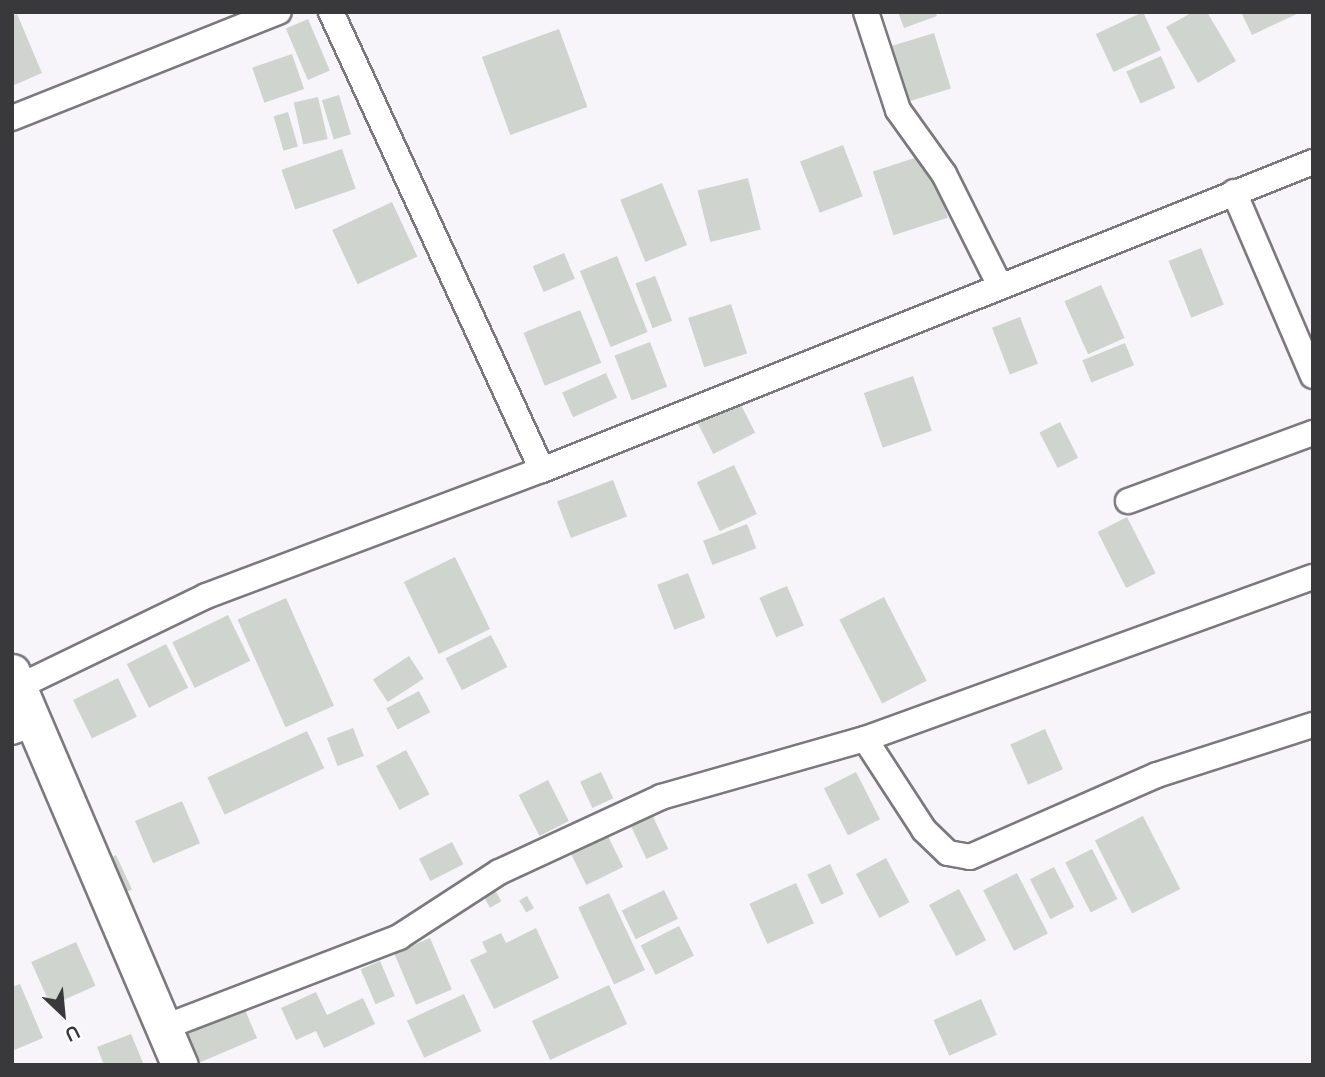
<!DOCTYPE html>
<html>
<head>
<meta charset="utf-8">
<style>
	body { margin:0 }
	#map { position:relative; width:1325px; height:1077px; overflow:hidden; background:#f7f5fa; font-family:Cabin,sans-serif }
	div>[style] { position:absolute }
	.building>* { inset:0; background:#cfd4cf; transform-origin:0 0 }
	.roads { filter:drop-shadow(2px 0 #7b797d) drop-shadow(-2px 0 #7b797d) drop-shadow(0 2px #7b797d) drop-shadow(0 -2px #7b797d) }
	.minor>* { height:24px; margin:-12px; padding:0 12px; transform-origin:12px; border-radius:12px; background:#fff }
	.secondary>* { height:35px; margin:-17.5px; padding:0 17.5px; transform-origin:17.5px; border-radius:17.5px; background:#fff }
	span { translate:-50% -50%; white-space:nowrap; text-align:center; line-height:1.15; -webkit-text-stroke:5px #fff; paint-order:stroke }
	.frame { position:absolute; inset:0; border:14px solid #39383a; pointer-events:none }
	.north { position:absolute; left:28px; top:979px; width:70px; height:70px; -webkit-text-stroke:5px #fff; paint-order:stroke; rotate:154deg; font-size:19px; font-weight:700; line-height:28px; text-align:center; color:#39383a }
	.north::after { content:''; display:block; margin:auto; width:24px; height:32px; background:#39383a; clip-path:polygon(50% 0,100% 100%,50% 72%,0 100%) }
</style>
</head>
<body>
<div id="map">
	<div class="building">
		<i style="clip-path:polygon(898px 12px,935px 12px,937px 16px,904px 28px)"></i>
		<i style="left:1143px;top:12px;width:42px;height:52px;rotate:65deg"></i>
		<i style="clip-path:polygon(1193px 12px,1207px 12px,1236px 61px,1198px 83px,1166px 27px)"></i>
		<i style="clip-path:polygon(1241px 12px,1301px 12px,1252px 35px)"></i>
		<i style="clip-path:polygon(17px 14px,42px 73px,12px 86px,12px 16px)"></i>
		<i style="left:308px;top:19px;width:56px;height:24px;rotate:67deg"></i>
		<i style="left:559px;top:29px;width:83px;height:82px;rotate:70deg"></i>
		<i style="left:934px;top:33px;width:58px;height:52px;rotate:73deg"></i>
		<i style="left:292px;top:54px;width:37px;height:42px;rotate:71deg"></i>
		<i style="left:1161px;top:56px;width:35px;height:38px;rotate:66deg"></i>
		<i style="left:339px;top:95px;width:41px;height:18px;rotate:73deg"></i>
		<i style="left:318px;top:97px;width:43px;height:25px;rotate:77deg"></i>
		<i style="left:288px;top:112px;width:36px;height:15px;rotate:74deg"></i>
		<i style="left:843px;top:145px;width:55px;height:46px;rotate:69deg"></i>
		<i style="left:342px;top:149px;width:42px;height:64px;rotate:71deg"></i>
		<i style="left:927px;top:154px;width:67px;height:57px;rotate:72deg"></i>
		<i style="left:748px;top:178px;width:53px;height:52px;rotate:76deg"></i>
		<i style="left:662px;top:183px;width:67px;height:45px;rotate:68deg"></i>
		<i style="left:392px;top:202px;width:60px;height:66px;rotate:65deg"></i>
		<i style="left:1201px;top:248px;width:61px;height:35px;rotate:68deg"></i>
		<i style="left:564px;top:253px;width:28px;height:34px;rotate:67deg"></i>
		<i style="left:617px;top:256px;width:82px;height:40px;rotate:68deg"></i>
		<i style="left:655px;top:276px;width:48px;height:21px;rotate:69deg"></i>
		<i style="left:1101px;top:285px;width:58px;height:40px;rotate:66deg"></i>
		<i style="left:731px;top:304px;width:52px;height:45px;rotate:72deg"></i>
		<i style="left:580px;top:310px;width:57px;height:61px;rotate:68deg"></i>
		<i style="left:1020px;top:317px;width:50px;height:30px;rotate:69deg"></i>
		<i style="left:650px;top:342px;width:48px;height:38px;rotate:69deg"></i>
		<i style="left:1125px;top:343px;width:24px;height:46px;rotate:68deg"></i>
		<i style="left:606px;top:373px;width:27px;height:48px;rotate:66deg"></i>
		<i style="left:913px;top:376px;width:58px;height:52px;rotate:71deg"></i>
		<i style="left:737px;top:397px;width:40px;height:47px;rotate:63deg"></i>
		<i style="left:1060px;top:422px;width:40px;height:23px;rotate:63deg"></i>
		<i style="left:734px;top:465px;width:54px;height:41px;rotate:65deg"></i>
		<i style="left:613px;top:480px;width:39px;height:60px;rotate:69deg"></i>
		<i style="left:1127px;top:517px;width:63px;height:33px;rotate:63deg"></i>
		<i style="left:747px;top:524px;width:26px;height:47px;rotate:69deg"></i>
		<i style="left:455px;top:557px;width:80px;height:57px;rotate:64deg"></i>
		<i style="left:688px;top:573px;width:48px;height:33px;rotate:69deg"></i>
		<i style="left:787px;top:586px;width:43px;height:30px;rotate:67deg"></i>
		<i style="left:884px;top:597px;width:94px;height:50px;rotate:63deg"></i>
		<i style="left:286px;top:598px;width:118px;height:53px;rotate:66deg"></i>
		<i style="left:228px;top:615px;width:51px;height:62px;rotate:64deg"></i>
		<i style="left:491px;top:635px;width:36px;height:51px;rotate:63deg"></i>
		<i style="left:166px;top:644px;width:49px;height:44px;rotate:63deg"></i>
		<i style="left:409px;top:656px;width:27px;height:43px;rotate:57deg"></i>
		<i style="left:118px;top:678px;width:43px;height:50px;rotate:64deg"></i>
		<i style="left:419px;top:691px;width:24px;height:37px;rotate:62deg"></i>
		<i style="left:353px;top:728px;width:30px;height:28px;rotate:69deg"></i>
		<i style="left:1045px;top:729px;width:44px;height:38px;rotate:66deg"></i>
		<i style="left:307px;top:731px;width:41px;height:110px;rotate:65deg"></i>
		<i style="left:406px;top:750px;width:50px;height:34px;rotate:62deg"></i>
		<i style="left:601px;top:772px;width:29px;height:23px;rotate:65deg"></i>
		<i style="left:856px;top:772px;width:53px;height:36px;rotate:63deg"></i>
		<i style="left:548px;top:780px;width:46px;height:33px;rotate:63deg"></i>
		<i style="left:182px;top:801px;width:46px;height:51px;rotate:67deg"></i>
		<i style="left:650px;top:810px;width:43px;height:24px;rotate:65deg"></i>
		<i style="left:1143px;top:816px;width:82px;height:54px;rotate:63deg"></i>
		<i style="left:606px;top:832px;width:39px;height:41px;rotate:64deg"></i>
		<i style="left:452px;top:842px;width:25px;height:37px;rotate:63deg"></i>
		<i style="left:1092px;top:849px;width:56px;height:30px;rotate:63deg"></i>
		<i style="left:116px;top:855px;width:38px;height:19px;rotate:65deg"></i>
		<i style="left:886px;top:858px;width:50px;height:34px;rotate:62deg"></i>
		<i style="left:830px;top:864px;width:33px;height:25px;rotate:65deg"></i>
		<i style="left:1054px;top:867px;width:45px;height:27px;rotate:63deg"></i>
		<i style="left:1017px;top:873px;width:68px;height:38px;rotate:63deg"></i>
		<i style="left:796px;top:883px;width:44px;height:51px;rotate:66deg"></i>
		<i style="left:959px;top:889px;width:58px;height:34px;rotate:62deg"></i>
		<i style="left:495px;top:890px;width:13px;height:13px;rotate:61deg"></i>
		<i style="left:664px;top:890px;width:32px;height:47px;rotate:64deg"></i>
		<i style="left:609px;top:893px;width:85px;height:34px;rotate:65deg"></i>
		<i style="left:527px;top:896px;width:14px;height:9px;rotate:60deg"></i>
		<i style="left:679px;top:926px;width:33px;height:43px;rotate:63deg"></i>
		<i style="clip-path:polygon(536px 928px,559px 978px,494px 1009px,470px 960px,487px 952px,482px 942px,501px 933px,506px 943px)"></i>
		<i style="left:430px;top:938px;width:56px;height:39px;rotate:67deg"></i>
		<i style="left:76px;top:942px;width:48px;height:49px;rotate:66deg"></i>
		<i style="left:380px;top:961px;width:38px;height:21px;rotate:67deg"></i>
		<i style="clip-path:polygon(20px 984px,43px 1038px,12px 1051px,12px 987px)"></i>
		<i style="left:609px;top:985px;width:43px;height:85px;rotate:65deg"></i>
		<i style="clip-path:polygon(316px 992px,327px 1015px,363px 998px,375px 1024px,324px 1048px,316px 1031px,296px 1040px,281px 1008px)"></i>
		<i style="left:464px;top:994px;width:41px;height:63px;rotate:65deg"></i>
		<i style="left:981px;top:999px;width:39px;height:52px;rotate:66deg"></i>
		<i style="left:243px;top:1005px;width:36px;height:63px;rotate:67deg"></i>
		<i style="clip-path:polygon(131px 1034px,144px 1065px,104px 1065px,97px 1047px)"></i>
	</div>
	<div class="roads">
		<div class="minor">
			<i style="left:331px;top:12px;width:504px;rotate:65.26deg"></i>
			<i style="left:866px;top:12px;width:103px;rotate:71.9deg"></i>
			<i style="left:898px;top:110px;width:79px;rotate:54.3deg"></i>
			<i style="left:944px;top:174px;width:125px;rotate:63.4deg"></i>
			<i style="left:12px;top:118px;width:287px;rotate:-21.7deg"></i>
			<i style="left:1234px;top:192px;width:200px;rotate:66.8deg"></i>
			<i style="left:1128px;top:501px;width:197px;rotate:-20.2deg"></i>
			<i style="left:18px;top:687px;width:209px;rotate:-25.8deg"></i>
			<i style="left:206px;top:596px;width:359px;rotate:-20.6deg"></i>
			<i style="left:542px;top:470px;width:830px;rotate:-21.78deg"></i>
			<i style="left:12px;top:732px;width:23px;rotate:-20deg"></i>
			<i style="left:865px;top:739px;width:108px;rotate:57deg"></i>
			<i style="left:924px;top:830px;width:33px;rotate:44deg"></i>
			<i style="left:948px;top:853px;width:22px;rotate:10deg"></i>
			<i style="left:970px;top:857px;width:204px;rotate:-23.7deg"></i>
			<i style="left:1157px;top:775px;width:164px;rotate:-17.8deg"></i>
			<i style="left:165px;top:1027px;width:251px;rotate:-21deg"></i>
			<i style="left:399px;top:937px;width:119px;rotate:-33deg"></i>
			<i style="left:499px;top:872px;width:179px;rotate:-24.8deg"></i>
			<i style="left:661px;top:797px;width:212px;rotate:-15.9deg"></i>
			<i style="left:865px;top:739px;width:476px;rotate:-19.9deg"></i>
		</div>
		<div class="secondary">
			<i style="left:12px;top:672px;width:427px;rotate:66.9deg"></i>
		</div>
	</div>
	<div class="frame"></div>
	<div class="north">U</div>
</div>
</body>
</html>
